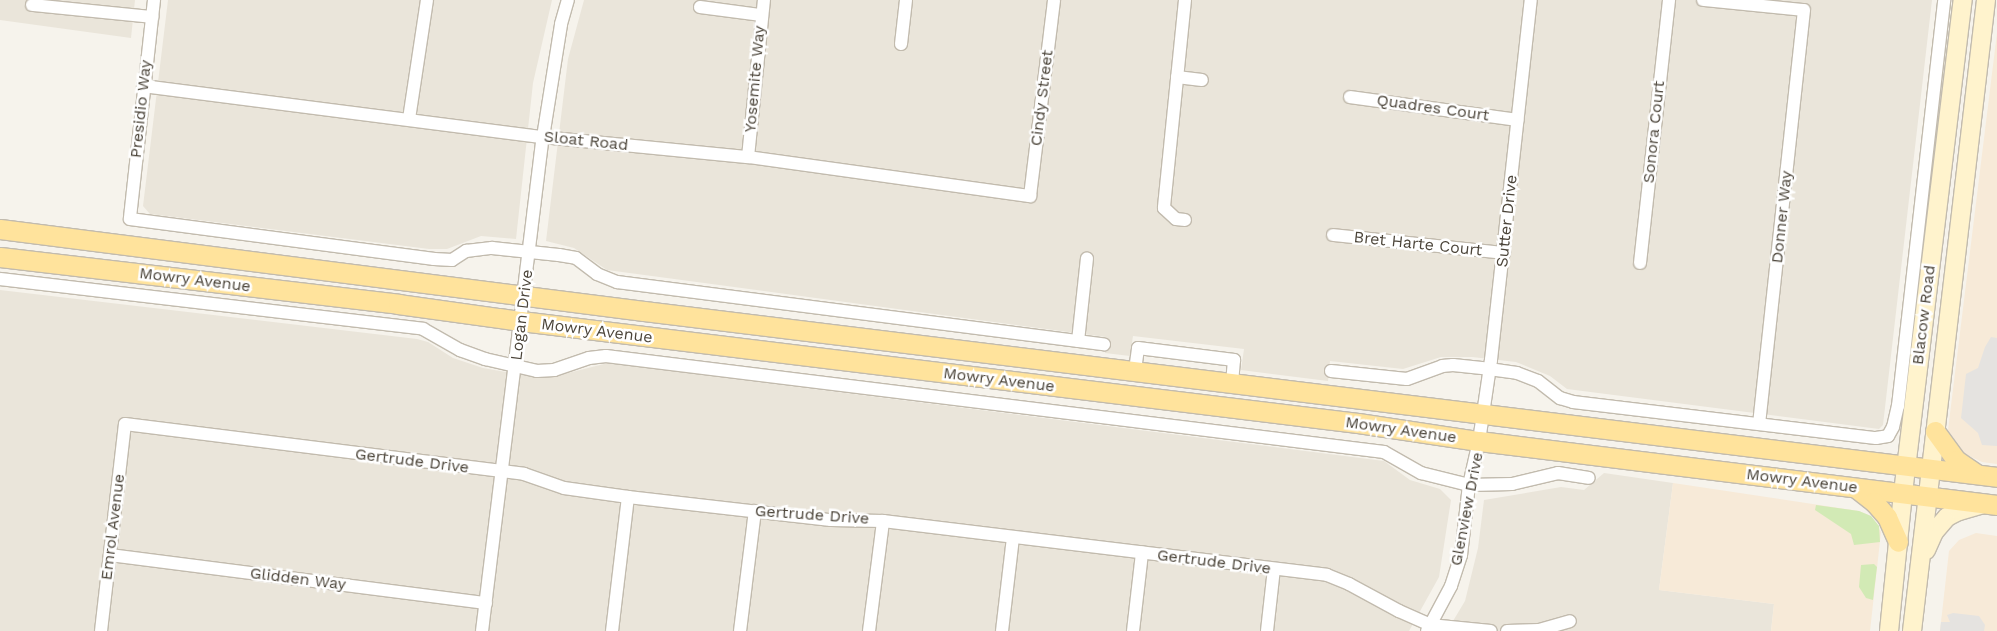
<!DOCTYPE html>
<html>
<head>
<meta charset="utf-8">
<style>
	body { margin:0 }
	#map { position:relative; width:1997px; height:631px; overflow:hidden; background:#f6f3ec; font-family:"Work Sans",sans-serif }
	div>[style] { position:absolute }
	.residential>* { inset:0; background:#eae5da }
	.commercial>* { inset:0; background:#f7ead8 }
	.green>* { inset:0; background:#d2eab5 }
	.parking>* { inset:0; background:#e5e3e0 }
	.roads { filter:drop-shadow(1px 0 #c2bbae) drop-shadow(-1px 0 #c2bbae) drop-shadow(0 1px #c2bbae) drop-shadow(0 -1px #c2bbae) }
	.minor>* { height:12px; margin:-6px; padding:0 6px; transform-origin:6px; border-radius:6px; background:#fff }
	.secondary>* { height:18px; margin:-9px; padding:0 9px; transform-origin:9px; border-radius:9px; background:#fff3cd }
	.primary>* { height:19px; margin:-9.5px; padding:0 9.5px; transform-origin:9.5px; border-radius:9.5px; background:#ffe39c }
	span { translate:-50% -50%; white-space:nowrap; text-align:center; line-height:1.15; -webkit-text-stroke:5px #fff; paint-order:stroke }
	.street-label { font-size:16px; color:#4b4439 }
</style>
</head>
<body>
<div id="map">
	<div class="residential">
		<i style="clip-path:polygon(0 0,135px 0,131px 38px,0 20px)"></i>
		<i style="clip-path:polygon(168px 0,552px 0,533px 83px,516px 239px,481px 236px,447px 249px,429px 249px,150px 214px,143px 206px)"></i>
		<i style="clip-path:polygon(584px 0,1932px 0,1883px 425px,1879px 429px,1567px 389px,1550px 376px,1516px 362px,1472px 357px,1441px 357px,1403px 369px,1330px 361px,1328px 381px,1241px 370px,1244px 349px,1133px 336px,1130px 356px,1105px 353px,1106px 337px,607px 270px,574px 248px,546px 241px,568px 59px)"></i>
		<i style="clip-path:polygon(0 290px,417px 339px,428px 342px,453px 358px,483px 368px,529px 376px,552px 377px,608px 363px,1384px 461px,1410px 480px,1440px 489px,1451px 500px,1439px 577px,1409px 631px,0 631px)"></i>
		<i style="clip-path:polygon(1604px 473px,1673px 483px,1659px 590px,1774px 604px,1771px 631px,1447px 631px,1465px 601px,1478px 548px,1484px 500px,1561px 487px,1584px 490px)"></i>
	</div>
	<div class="commercial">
		<i style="clip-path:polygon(1997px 33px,1997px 464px,1982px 462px,1965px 454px,1948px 430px)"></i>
		<i style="clip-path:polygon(1673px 483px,1859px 511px,1871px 516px,1881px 532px,1870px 631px,1771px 631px,1774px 604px,1659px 590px)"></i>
		<i style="clip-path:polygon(1976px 533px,1997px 536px,1997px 631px,1940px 631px,1949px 551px,1959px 540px)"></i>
	</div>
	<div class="green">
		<i style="clip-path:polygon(1816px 505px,1859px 511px,1871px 516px,1879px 526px,1880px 542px,1854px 545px,1851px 534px,1815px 510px)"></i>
		<i style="clip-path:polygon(1874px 564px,1877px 567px,1873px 600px,1866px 598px,1859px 587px,1861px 565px)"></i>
	</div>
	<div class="parking">
		<i style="clip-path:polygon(1991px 337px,1997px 338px,1997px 446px,1982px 445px,1978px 433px,1961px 418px,1966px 374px,1978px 368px,1985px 347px)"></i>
		<i style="clip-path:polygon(1953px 613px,1979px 616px,1985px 625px,1984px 631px,1940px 631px,1941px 622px,1950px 622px,1947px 615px)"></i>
	</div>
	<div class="roads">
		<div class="minor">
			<i style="left:154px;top:0;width:220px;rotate:96.3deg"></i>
			<i style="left:130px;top:219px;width:307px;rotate:7.5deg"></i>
			<i style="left:434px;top:259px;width:18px;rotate:3deg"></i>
			<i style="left:452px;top:260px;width:17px;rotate:-33deg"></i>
			<i style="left:466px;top:251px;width:26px;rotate:-7deg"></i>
			<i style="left:492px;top:248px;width:67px;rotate:6deg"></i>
			<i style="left:559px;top:255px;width:17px;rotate:10deg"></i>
			<i style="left:576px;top:258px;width:26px;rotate:37deg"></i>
			<i style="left:597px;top:274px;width:22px;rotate:22deg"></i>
			<i style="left:617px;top:282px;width:491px;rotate:7.3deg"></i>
			<i style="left:1185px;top:0;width:209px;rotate:95.8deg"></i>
			<i style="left:1164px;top:208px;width:16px;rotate:43deg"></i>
			<i style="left:1176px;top:219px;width:9px;rotate:6deg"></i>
			<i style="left:1703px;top:0;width:101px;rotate:5.7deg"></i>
			<i style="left:1804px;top:10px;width:416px;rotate:96.2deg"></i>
			<i style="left:32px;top:5px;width:121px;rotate:5.7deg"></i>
			<i style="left:700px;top:7px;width:62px;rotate:7.5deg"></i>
			<i style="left:901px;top:44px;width:44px;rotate:-83.5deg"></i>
			<i style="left:1177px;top:77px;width:25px;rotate:7deg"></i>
			<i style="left:143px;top:86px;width:403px;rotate:7.3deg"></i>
			<i style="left:543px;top:137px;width:206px;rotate:5.6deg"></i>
			<i style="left:748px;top:157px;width:285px;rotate:7.9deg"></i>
			<i style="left:1030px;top:196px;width:197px;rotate:-83deg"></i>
			<i style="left:1350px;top:97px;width:169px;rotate:7.8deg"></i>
			<i style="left:409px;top:119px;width:120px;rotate:-81.4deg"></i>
			<i style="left:748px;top:157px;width:158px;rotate:-84.2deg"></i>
			<i style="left:1333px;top:235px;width:172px;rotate:6deg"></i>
			<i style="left:1640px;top:263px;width:265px;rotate:-83.7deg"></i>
			<i style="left:0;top:279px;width:426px;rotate:6.7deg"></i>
			<i style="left:423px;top:329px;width:43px;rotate:29.6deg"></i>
			<i style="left:460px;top:350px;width:27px;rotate:20deg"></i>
			<i style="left:485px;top:359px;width:53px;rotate:13deg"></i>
			<i style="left:537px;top:371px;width:17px;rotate:-3deg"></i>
			<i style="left:554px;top:370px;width:37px;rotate:-19deg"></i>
			<i style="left:589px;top:358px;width:17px;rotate:-7deg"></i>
			<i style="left:606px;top:356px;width:784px;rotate:7.03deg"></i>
			<i style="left:1384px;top:452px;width:43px;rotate:29.6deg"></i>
			<i style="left:1421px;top:473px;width:49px;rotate:14deg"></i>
			<i style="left:1469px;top:485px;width:43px;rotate:-1.3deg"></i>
			<i style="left:1512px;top:484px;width:47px;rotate:-13.4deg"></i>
			<i style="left:1558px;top:473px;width:31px;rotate:9deg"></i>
			<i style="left:1078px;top:341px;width:83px;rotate:-83.8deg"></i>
			<i style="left:1135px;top:370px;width:22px;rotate:-82deg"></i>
			<i style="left:1138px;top:348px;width:97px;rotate:7.1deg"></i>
			<i style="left:1234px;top:360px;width:22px;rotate:95deg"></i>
			<i style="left:1331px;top:371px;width:76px;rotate:6deg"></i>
			<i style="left:1407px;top:379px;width:37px;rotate:-20deg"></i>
			<i style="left:1442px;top:366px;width:11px;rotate:-5deg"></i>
			<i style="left:1453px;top:365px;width:36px;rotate:6deg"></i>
			<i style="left:1489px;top:369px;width:28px;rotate:8deg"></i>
			<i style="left:1517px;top:373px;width:22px;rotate:21deg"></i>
			<i style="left:1538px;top:381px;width:28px;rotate:38deg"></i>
			<i style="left:1560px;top:398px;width:14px;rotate:17deg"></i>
			<i style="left:1573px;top:402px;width:305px;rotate:6.8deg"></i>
			<i style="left:1876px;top:438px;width:12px;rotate:-9deg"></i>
			<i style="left:1888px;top:436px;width:10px;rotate:-61deg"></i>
			<i style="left:1893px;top:427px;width:22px;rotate:-77deg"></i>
			<i style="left:1898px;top:406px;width:409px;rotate:-83.5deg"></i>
			<i style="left:110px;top:555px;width:379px;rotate:7.3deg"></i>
			<i style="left:101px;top:631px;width:208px;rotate:-83.4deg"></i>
			<i style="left:125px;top:424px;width:402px;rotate:7.1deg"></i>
			<i style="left:524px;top:474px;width:42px;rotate:19.3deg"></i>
			<i style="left:564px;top:488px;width:65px;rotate:8deg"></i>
			<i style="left:628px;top:497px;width:204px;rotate:6.5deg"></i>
			<i style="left:831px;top:520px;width:52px;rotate:1.1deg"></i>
			<i style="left:883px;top:521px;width:447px;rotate:6.9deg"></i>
			<i style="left:1327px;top:575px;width:24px;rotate:22deg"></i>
			<i style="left:1349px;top:584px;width:57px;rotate:28.4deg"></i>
			<i style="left:1399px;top:611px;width:34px;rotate:24deg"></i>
			<i style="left:1430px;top:625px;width:61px;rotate:5.6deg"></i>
			<i style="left:482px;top:631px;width:498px;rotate:-83deg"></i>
			<i style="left:543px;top:137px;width:114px;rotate:-80.9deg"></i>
			<i style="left:561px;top:24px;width:25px;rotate:-74deg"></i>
			<i style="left:612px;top:631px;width:135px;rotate:-83.2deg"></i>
			<i style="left:740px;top:631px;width:121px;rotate:-82.9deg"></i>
			<i style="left:869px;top:631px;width:111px;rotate:-82.7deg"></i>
			<i style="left:1002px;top:631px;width:94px;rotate:-83.3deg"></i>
			<i style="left:1133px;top:631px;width:79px;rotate:-83.4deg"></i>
			<i style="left:1267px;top:631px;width:62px;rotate:-83.6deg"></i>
			<i style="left:1427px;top:631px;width:51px;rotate:-61.9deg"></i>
			<i style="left:1451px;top:586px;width:33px;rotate:-72deg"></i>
			<i style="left:1461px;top:555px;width:70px;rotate:-83.5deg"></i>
			<i style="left:1469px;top:485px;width:45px;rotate:-77.2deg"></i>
			<i style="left:1479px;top:441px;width:82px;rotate:-81.6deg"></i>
			<i style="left:1491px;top:360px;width:362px;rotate:-83.7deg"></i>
			<i style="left:1507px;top:631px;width:32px;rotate:-2deg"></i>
			<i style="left:1539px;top:630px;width:32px;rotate:-16deg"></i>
		</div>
		<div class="secondary">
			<i style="left:1926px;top:550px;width:20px;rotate:-66deg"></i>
			<i style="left:1934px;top:532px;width:20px;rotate:-49deg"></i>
			<i style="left:1947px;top:517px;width:13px;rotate:-27deg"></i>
			<i style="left:1959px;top:511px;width:26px;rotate:-16deg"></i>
			<i style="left:1889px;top:631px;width:139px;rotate:-84.2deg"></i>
			<i style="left:1903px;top:493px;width:497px;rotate:-83.1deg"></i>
			<i style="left:1912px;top:631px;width:635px;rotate:-83.31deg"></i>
		</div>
		<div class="primary">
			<i style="left:0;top:229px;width:649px;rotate:7.26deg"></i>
			<i style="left:644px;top:311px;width:1363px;rotate:6.99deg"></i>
			<i style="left:0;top:257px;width:401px;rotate:6.7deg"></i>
			<i style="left:398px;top:304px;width:124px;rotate:7.9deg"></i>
			<i style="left:521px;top:321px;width:843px;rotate:6.95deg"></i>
			<i style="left:1358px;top:423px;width:122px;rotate:8.5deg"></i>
			<i style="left:1479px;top:441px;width:522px;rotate:7.04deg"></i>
			<i style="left:1935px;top:431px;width:36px;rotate:54deg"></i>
			<i style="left:1956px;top:460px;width:23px;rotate:34deg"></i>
			<i style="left:1856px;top:488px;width:23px;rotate:38deg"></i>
			<i style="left:1874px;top:502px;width:20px;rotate:49deg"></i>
			<i style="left:1887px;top:517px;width:27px;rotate:66deg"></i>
		</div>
	</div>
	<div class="street-label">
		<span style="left:755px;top:79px;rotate:-85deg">Yosemite Way</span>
		<span style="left:1042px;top:98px;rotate:-83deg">Cindy Street</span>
		<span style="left:1433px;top:108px;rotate:8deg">Quadres Court</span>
		<span style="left:141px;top:109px;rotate:-84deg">Presidio Way</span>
		<span style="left:1654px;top:132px;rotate:-84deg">Sonora Court</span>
		<span style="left:586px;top:141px;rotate:6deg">Sloat Road</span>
		<span style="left:1782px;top:217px;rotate:-84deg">Donner Way</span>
		<span style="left:1507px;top:221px;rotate:-84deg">Sutter Drive</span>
		<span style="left:1418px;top:244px;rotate:6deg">Bret Harte Court</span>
		<span style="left:195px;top:280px;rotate:7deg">Mowry Avenue</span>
		<span style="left:522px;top:315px;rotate:-83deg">Logan Drive</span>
		<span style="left:1924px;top:315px;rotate:-83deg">Blacow Road</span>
		<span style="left:597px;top:331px;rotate:7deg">Mowry Avenue</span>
		<span style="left:999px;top:380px;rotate:7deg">Mowry Avenue</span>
		<span style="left:1401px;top:430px;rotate:8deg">Mowry Avenue</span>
		<span style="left:412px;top:461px;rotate:7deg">Gertrude Drive</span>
		<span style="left:1802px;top:481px;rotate:7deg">Mowry Avenue</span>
		<span style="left:1467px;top:509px;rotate:-79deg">Glenview Drive</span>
		<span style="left:812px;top:515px;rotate:4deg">Gertrude Drive</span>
		<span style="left:113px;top:527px;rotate:-83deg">Emrol Avenue</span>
		<span style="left:1214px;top:562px;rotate:7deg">Gertrude Drive</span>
		<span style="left:298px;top:579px;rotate:7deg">Glidden Way</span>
	</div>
</div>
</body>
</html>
